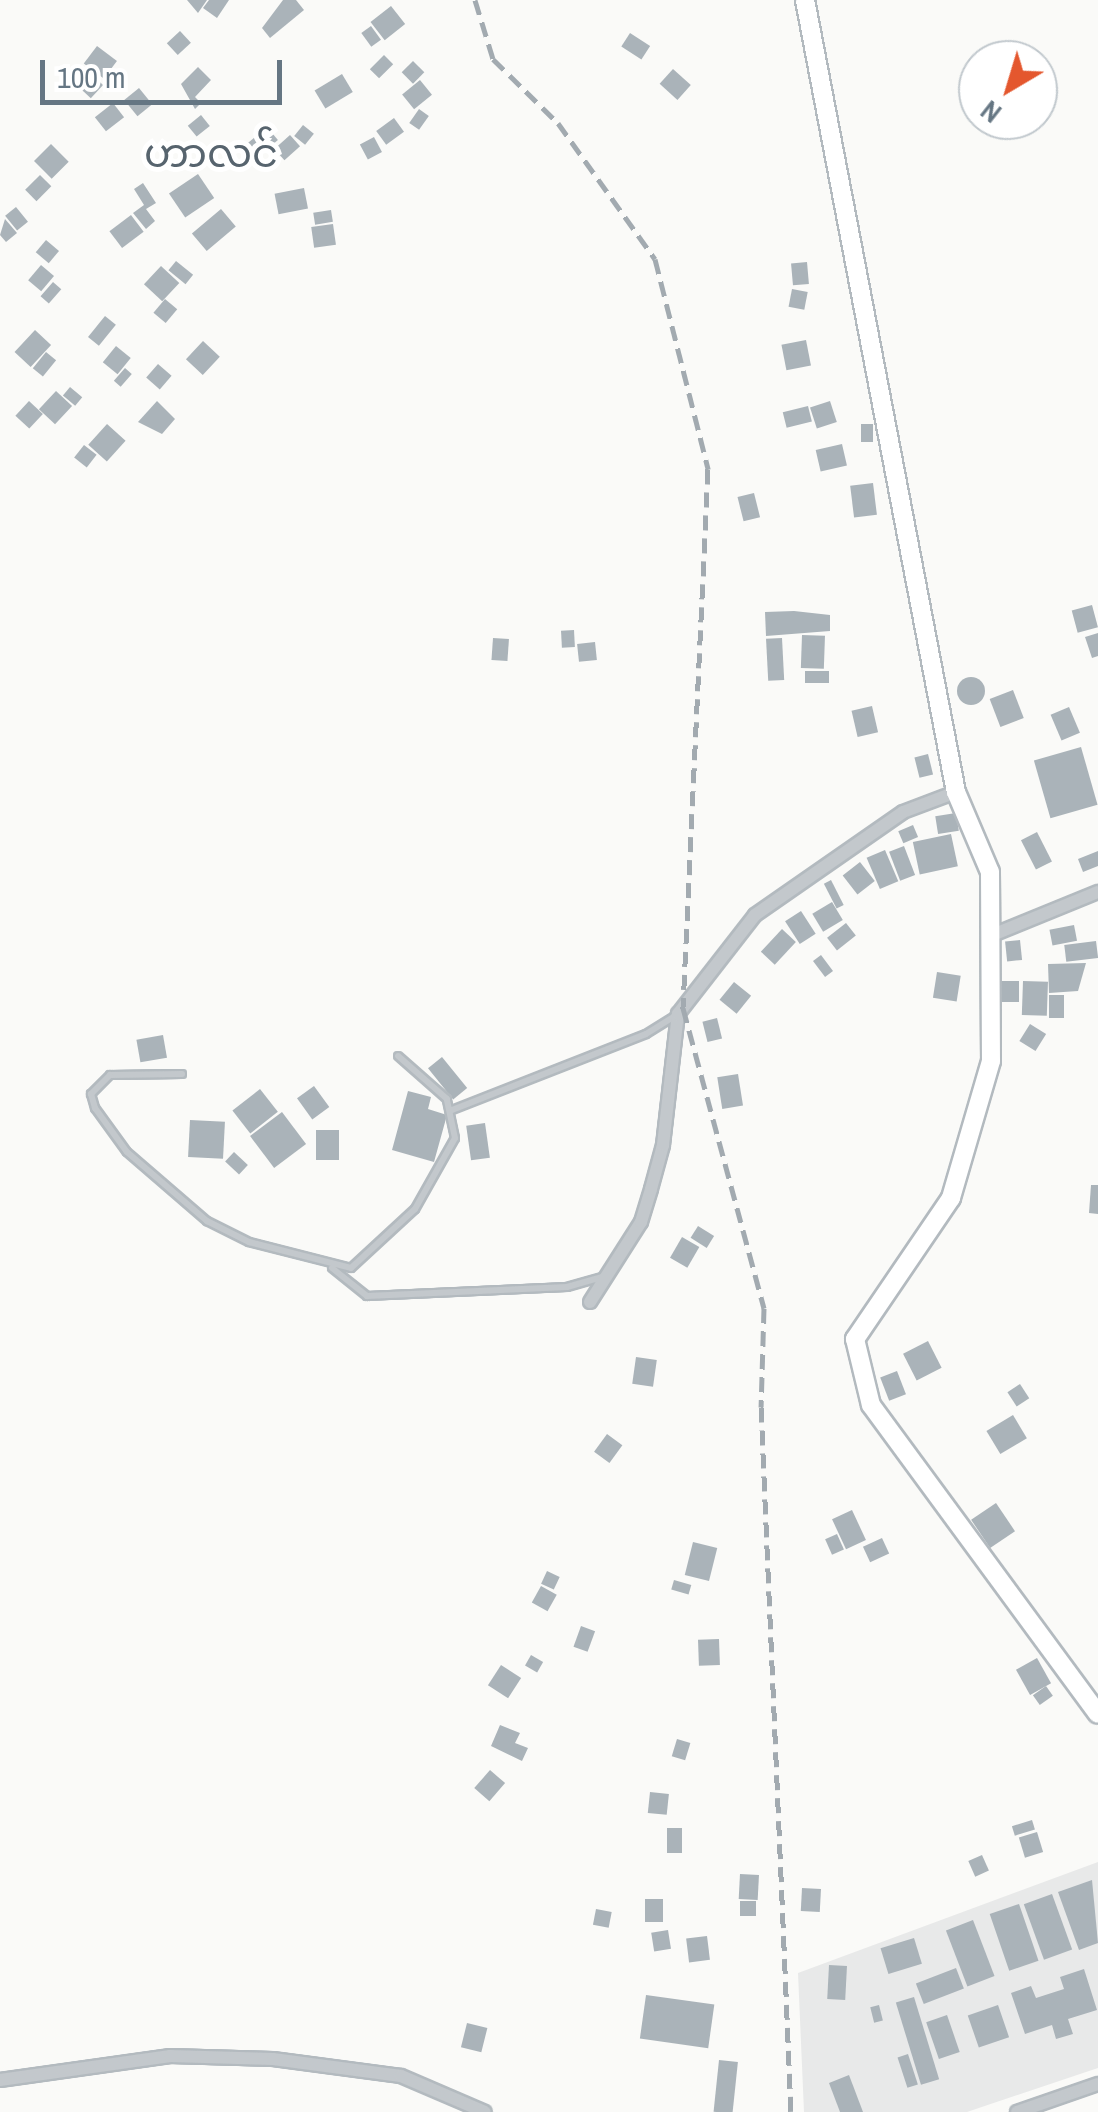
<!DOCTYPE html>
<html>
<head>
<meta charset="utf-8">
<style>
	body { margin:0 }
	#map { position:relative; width:1098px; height:2112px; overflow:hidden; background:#fafaf8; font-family:"Archivo Narrow","Noto Sans Myanmar",sans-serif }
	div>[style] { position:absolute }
	.built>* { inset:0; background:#e8e9e9 }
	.building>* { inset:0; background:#aab3b9; transform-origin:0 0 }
	.round { border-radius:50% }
	.roads { filter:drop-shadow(2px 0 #b3babf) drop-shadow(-2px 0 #b3babf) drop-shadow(0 2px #b3babf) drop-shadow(0 -2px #b3babf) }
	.lane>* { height:6px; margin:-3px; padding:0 3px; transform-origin:3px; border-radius:3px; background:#c3c8cc }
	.street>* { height:12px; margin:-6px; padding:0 6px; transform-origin:6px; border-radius:6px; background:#c3c8cc }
	.secondary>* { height:18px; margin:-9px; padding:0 9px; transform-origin:9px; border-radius:9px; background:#fff }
	.rail>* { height:5px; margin-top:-2.5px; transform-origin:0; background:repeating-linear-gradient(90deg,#a2aab0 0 15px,transparent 0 23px) }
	span { translate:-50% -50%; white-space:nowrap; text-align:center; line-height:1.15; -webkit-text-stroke:10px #fff; paint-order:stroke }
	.quarter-label { font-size:40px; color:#57646e }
	.north { position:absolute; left:958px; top:40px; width:100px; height:100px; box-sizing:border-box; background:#fff; border:2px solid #c1c8cd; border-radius:50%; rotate:218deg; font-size:28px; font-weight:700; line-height:40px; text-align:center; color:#657683 }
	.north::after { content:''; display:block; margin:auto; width:35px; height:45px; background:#e4572e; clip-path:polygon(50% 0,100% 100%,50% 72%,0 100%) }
	.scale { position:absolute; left:40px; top:60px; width:242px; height:45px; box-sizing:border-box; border:5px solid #657683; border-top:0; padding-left:12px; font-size:30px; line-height:35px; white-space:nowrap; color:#657683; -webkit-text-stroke:8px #fff; paint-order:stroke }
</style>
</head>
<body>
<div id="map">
	<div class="built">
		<i style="clip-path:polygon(1098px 1862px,1098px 2068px,967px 2112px,804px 2112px,798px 1973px)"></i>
	</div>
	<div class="building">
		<i style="clip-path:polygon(187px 0,207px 0,198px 13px)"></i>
		<i style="clip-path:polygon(209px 0,229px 0,217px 18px,203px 8px)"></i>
		<i style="clip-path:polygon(283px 0,296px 0,304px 10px,270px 38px,262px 28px)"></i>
		<i style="left:391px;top:6px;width:23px;height:26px;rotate:52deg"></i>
		<i style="left:371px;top:26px;width:17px;height:12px;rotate:54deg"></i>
		<i style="left:180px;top:31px;width:16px;height:18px;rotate:47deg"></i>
		<i style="left:630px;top:33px;width:24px;height:16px;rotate:33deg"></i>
		<i style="left:97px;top:46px;width:25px;height:22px;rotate:37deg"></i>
		<i style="left:384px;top:55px;width:13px;height:20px;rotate:45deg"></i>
		<i style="left:413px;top:61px;width:16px;height:16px;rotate:45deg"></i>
		<i style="clip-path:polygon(198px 67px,211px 80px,195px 97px,201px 103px,195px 109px,181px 84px)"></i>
		<i style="left:673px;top:69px;width:24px;height:20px;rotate:42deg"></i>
		<i style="left:87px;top:70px;width:22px;height:18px;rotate:43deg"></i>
		<i style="left:342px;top:74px;width:21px;height:32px;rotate:59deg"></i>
		<i style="left:420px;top:80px;width:19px;height:23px;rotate:51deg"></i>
		<i style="left:139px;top:88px;width:21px;height:19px;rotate:51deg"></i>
		<i style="left:113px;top:103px;width:18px;height:23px;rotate:52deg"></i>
		<i style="left:419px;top:109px;width:12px;height:17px;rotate:35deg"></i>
		<i style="left:201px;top:115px;width:14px;height:17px;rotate:51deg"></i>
		<i style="left:394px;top:118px;width:17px;height:22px;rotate:54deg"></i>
		<i style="left:303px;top:125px;width:14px;height:14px;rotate:39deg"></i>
		<i style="left:267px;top:127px;width:17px;height:25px;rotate:50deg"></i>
		<i style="left:290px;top:135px;width:15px;height:21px;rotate:48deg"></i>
		<i style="left:374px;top:137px;width:17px;height:16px;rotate:62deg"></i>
		<i style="left:51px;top:144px;width:25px;height:24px;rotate:45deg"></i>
		<i style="left:198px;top:174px;width:29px;height:35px;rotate:56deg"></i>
		<i style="left:40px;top:175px;width:16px;height:21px;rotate:45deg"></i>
		<i style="clip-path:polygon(143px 183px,156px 203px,146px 209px,155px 221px,146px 229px,133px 213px,144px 205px,134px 189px)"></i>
		<i style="left:304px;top:188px;width:21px;height:30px;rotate:79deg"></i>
		<i style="left:16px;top:207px;width:19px;height:14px;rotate:51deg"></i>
		<i style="left:221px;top:209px;width:23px;height:38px;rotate:50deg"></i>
		<i style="left:331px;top:210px;width:12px;height:18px;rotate:81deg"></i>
		<i style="left:131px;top:215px;width:21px;height:27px;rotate:53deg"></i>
		<i style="clip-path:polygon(5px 219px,17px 233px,6px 242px,0 235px)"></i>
		<i style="left:333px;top:224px;width:21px;height:22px;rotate:82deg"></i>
		<i style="left:46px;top:240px;width:17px;height:16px;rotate:40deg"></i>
		<i style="left:176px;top:261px;width:22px;height:12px;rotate:39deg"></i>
		<i style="left:807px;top:262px;width:22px;height:16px;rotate:85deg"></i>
		<i style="left:41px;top:265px;width:17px;height:20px;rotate:40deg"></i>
		<i style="left:161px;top:266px;width:25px;height:25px;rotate:43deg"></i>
		<i style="left:53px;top:282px;width:11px;height:19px;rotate:41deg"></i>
		<i style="left:792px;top:289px;width:16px;height:18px;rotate:11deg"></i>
		<i style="left:165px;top:299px;width:16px;height:18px;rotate:40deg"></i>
		<i style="left:105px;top:316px;width:14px;height:27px;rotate:39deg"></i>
		<i style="left:35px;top:330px;width:22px;height:30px;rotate:43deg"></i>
		<i style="left:806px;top:340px;width:26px;height:25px;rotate:79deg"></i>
		<i style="left:203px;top:341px;width:23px;height:25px;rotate:43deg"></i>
		<i style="left:116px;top:346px;width:19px;height:21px;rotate:39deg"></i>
		<i style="left:46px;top:352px;width:13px;height:21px;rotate:39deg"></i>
		<i style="left:158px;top:364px;width:18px;height:18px;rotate:41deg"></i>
		<i style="left:125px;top:368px;width:9px;height:17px;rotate:41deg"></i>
		<i style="left:70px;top:387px;width:16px;height:11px;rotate:40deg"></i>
		<i style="left:56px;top:391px;width:22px;height:25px;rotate:43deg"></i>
		<i style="left:29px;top:401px;width:19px;height:20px;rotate:43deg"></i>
		<i style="clip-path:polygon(157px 401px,175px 419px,162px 434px,138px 422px)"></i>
		<i style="left:830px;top:401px;width:22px;height:21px;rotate:72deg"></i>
		<i style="left:808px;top:406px;width:16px;height:26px;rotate:76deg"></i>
		<i style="left:107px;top:424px;width:25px;height:28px;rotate:42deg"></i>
		<i style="left:861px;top:424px;width:12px;height:18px"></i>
		<i style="left:842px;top:444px;width:22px;height:27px;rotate:77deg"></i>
		<i style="left:84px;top:445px;width:16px;height:16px;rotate:38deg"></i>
		<i style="left:873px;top:483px;width:32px;height:23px;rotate:83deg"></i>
		<i style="left:754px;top:493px;width:25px;height:17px;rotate:76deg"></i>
		<i style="left:1092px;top:605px;width:23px;height:21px;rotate:75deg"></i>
		<i style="clip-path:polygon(794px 611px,830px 615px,830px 631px,766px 636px,765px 612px)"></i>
		<i style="left:574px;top:630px;width:17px;height:13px;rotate:87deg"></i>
		<i style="clip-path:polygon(1098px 633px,1098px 656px,1092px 658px,1085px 637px)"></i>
		<i style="left:802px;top:635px;width:23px;height:33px;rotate:2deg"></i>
		<i style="left:493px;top:638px;width:16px;height:22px;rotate:4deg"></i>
		<i style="left:782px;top:638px;width:42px;height:16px;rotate:87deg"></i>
		<i style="left:595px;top:642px;width:18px;height:18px;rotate:84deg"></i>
		<i style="left:805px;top:671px;width:24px;height:12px"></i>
		<i class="round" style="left:957px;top:677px;width:28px;height:28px"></i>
		<i style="left:1013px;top:690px;width:30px;height:25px;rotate:69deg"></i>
		<i style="left:872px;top:706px;width:27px;height:21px;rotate:77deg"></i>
		<i style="left:1069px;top:707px;width:28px;height:20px;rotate:67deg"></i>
		<i style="left:1081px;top:747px;width:60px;height:49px;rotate:74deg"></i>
		<i style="left:928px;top:754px;width:21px;height:14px;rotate:76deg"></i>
		<i style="left:956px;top:813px;width:18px;height:21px;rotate:81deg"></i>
		<i style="left:913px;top:825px;width:13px;height:16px;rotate:67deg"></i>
		<i style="left:1037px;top:832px;width:33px;height:18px;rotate:63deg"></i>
		<i style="left:951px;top:834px;width:33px;height:39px;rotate:78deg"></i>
		<i style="left:904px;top:846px;width:31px;height:16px;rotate:69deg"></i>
		<i style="left:885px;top:850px;width:34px;height:20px;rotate:67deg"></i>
		<i style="clip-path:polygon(1098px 851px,1098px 866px,1083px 872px,1078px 859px)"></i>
		<i style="left:860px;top:862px;width:24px;height:22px;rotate:52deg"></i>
		<i style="left:831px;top:880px;width:28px;height:8px;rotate:63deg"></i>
		<i style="left:832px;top:902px;width:21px;height:23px;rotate:59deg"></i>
		<i style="left:801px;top:911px;width:27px;height:19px;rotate:57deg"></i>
		<i style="left:846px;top:923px;width:16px;height:24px;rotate:52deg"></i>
		<i style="left:1074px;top:925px;width:16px;height:25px;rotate:79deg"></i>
		<i style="left:782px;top:929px;width:19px;height:31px;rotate:43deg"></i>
		<i style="left:1020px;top:940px;width:20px;height:15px;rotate:84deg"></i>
		<i style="left:1096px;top:941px;width:17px;height:32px;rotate:83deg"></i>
		<i style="left:821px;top:955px;width:20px;height:10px;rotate:53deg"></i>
		<i style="clip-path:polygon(1086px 963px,1078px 991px,1049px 993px,1048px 964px)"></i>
		<i style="left:937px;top:972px;width:24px;height:26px;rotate:9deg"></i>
		<i style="left:999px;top:981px;width:20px;height:21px"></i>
		<i style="left:1023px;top:981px;width:25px;height:34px;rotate:2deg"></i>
		<i style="left:734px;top:982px;width:22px;height:23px;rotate:39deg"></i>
		<i style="left:1049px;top:995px;width:15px;height:23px"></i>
		<i style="left:717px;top:1018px;width:21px;height:15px;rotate:76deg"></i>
		<i style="left:1030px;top:1024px;width:19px;height:20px;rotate:32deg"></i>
		<i style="left:163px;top:1035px;width:23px;height:27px;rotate:80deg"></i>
		<i style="left:442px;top:1057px;width:40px;height:18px;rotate:51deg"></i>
		<i style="left:738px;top:1074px;width:32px;height:21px;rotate:81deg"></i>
		<i style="left:314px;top:1086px;width:26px;height:21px;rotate:54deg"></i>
		<i style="left:260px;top:1089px;width:29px;height:35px;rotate:52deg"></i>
		<i style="clip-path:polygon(408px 1091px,431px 1097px,428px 1109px,447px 1115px,434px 1162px,392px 1150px)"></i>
		<i style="left:282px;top:1112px;width:40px;height:40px;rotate:53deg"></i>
		<i style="left:190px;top:1120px;width:35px;height:37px;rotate:3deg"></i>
		<i style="left:485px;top:1123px;width:35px;height:19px;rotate:82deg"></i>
		<i style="left:316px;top:1130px;width:23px;height:30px"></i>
		<i style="left:234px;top:1152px;width:19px;height:13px;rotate:43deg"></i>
		<i style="clip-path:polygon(1091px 1185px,1098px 1185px,1098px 1214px,1089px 1213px)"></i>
		<i style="left:698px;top:1226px;width:19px;height:14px;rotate:32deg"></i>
		<i style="left:682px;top:1237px;width:20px;height:24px;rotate:30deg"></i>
		<i style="left:928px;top:1341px;width:30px;height:28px;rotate:63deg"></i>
		<i style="left:636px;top:1357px;width:21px;height:27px;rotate:8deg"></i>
		<i style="left:897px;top:1371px;width:25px;height:18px;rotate:69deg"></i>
		<i style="left:1020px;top:1384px;width:17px;height:15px;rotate:57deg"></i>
		<i style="left:1013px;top:1415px;width:27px;height:31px;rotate:59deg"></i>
		<i style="left:607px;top:1434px;width:19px;height:22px;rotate:36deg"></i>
		<i style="left:996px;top:1503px;width:34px;height:30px;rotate:56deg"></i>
		<i style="left:852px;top:1510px;width:33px;height:22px;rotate:65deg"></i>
		<i style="left:837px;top:1534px;width:17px;height:13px;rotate:66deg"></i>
		<i style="left:882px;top:1538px;width:17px;height:21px;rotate:65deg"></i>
		<i style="left:693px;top:1542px;width:25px;height:34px;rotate:14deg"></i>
		<i style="left:547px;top:1571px;width:14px;height:14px;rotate:25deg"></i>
		<i style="left:674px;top:1580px;width:18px;height:10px;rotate:16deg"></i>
		<i style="left:541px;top:1586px;width:18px;height:19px;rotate:29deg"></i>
		<i style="left:581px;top:1626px;width:15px;height:22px;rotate:20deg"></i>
		<i style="left:719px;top:1639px;width:26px;height:21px;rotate:88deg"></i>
		<i style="left:531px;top:1655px;width:14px;height:12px;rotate:30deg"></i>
		<i style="left:1037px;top:1658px;width:29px;height:24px;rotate:61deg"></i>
		<i style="left:501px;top:1665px;width:24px;height:24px;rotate:33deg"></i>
		<i style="left:1046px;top:1686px;width:12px;height:16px;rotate:55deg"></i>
		<i style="clip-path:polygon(500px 1725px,520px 1733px,515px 1743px,528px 1748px,522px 1761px,491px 1746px)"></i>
		<i style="left:677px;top:1739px;width:14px;height:18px;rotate:17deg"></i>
		<i style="left:490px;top:1770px;width:20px;height:24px;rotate:41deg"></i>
		<i style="left:650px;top:1792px;width:19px;height:21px;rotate:6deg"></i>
		<i style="left:1032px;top:1820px;width:10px;height:21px;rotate:73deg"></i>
		<i style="left:667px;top:1828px;width:15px;height:25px"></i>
		<i style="left:1037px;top:1832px;width:21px;height:19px;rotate:73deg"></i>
		<i style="left:982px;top:1855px;width:17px;height:15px;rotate:66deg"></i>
		<i style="left:740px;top:1874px;width:19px;height:25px;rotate:3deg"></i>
		<i style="clip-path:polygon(1092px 1880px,1098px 1943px,1079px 1950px,1058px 1892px)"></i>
		<i style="left:802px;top:1888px;width:19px;height:23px;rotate:3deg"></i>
		<i style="left:1052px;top:1894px;width:59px;height:30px;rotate:70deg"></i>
		<i style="left:645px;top:1899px;width:18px;height:23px"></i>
		<i style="left:756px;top:1901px;width:15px;height:16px;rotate:90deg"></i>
		<i style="left:1019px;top:1904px;width:60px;height:31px;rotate:71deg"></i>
		<i style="left:596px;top:1909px;width:16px;height:16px;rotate:11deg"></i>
		<i style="left:973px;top:1920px;width:60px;height:29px;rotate:69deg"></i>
		<i style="left:668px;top:1930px;width:19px;height:17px;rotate:81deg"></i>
		<i style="left:707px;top:1936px;width:24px;height:21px;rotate:83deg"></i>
		<i style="left:914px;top:1938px;width:27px;height:35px;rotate:73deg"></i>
		<i style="left:829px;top:1965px;width:18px;height:34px;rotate:3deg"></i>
		<i style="left:956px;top:1968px;width:22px;height:43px;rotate:69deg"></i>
		<i style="clip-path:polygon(1084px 1969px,1097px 2010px,1068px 2019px,1073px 2034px,1056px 2039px,1052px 2025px,1025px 2034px,1011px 1993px,1031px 1986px,1036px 1998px,1064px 1989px,1060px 1977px)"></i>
		<i style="left:646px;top:1995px;width:69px;height:44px;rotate:8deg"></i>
		<i style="left:914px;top:1997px;width:86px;height:19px;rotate:73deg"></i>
		<i style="left:879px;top:2005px;width:16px;height:9px;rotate:76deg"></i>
		<i style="left:998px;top:2005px;width:34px;height:32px;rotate:71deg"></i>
		<i style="left:947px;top:2015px;width:39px;height:22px;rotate:71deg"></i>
		<i style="left:467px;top:2023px;width:21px;height:25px;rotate:14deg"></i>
		<i style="left:908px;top:2054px;width:32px;height:11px;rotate:72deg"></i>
		<i style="left:719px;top:2060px;width:19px;height:52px;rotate:6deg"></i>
		<i style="clip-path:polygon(849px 2075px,863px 2112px,840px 2112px,829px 2083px)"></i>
	</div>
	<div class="roads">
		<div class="lane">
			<i style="left:182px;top:1074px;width:72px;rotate:179.2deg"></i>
			<i style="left:110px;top:1075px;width:27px;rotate:135deg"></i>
			<i style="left:91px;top:1094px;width:15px;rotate:74deg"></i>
			<i style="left:95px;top:1108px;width:54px;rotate:54deg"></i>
			<i style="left:127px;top:1152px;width:106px;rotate:40.8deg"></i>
			<i style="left:207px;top:1221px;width:47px;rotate:26.6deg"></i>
			<i style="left:249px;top:1242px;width:105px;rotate:14.3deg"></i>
			<i style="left:351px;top:1268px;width:87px;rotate:-42.7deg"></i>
			<i style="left:415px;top:1209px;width:81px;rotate:-60.6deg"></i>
			<i style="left:455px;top:1138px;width:40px;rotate:-102deg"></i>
			<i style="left:447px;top:1099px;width:65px;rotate:-138.7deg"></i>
			<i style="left:452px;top:1110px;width:208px;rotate:-21.4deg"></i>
			<i style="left:646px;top:1034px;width:36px;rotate:-32deg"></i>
			<i style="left:332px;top:1268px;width:45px;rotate:38.7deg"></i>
			<i style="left:367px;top:1296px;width:200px;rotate:-2.6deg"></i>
			<i style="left:567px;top:1287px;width:36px;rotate:-16deg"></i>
		</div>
		<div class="street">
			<i style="left:990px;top:936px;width:117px;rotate:-22.2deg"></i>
			<i style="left:590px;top:1302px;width:95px;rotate:-57.5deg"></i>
			<i style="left:641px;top:1222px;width:34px;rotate:-73deg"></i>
			<i style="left:651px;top:1189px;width:46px;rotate:-74.7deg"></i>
			<i style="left:663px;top:1145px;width:132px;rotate:-83.5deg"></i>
			<i style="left:678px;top:1014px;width:125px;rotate:-52.1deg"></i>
			<i style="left:755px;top:915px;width:180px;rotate:-34.8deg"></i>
			<i style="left:903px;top:812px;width:57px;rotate:-20.7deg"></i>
			<i style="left:0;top:2080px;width:172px;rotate:-8deg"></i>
			<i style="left:170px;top:2056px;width:103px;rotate:1.7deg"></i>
			<i style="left:273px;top:2059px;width:129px;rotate:7.6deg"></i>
			<i style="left:401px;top:2076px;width:91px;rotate:23.2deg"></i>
			<i style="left:1017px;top:2112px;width:86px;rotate:-19.1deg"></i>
		</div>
		<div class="secondary">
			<i style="left:805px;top:0;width:806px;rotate:79.21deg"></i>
			<i style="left:956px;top:792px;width:87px;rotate:67deg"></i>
			<i style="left:990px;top:872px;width:189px;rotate:89.7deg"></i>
			<i style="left:991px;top:1061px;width:143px;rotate:106.3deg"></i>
			<i style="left:951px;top:1198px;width:171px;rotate:124.2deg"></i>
			<i style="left:855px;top:1339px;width:68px;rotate:76.4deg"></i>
			<i style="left:871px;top:1405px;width:383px;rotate:53.7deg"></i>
		</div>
	</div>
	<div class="rail">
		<i style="left:475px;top:0;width:62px;rotate:73deg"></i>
		<i style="left:493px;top:59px;width:91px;rotate:44.6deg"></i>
		<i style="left:558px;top:123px;width:167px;rotate:54.5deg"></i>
		<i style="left:655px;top:259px;width:217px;rotate:75.8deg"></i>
		<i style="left:708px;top:469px;width:540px;rotate:92.66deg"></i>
		<i style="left:683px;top:1008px;width:311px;rotate:74.9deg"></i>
		<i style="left:764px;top:1308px;width:99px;rotate:91.7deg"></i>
		<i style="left:761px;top:1407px;width:706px;rotate:87.56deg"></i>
	</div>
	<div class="quarter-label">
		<span style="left:211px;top:153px">ဟာလင်</span>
	</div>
	<div class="north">N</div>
	<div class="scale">100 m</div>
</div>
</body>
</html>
